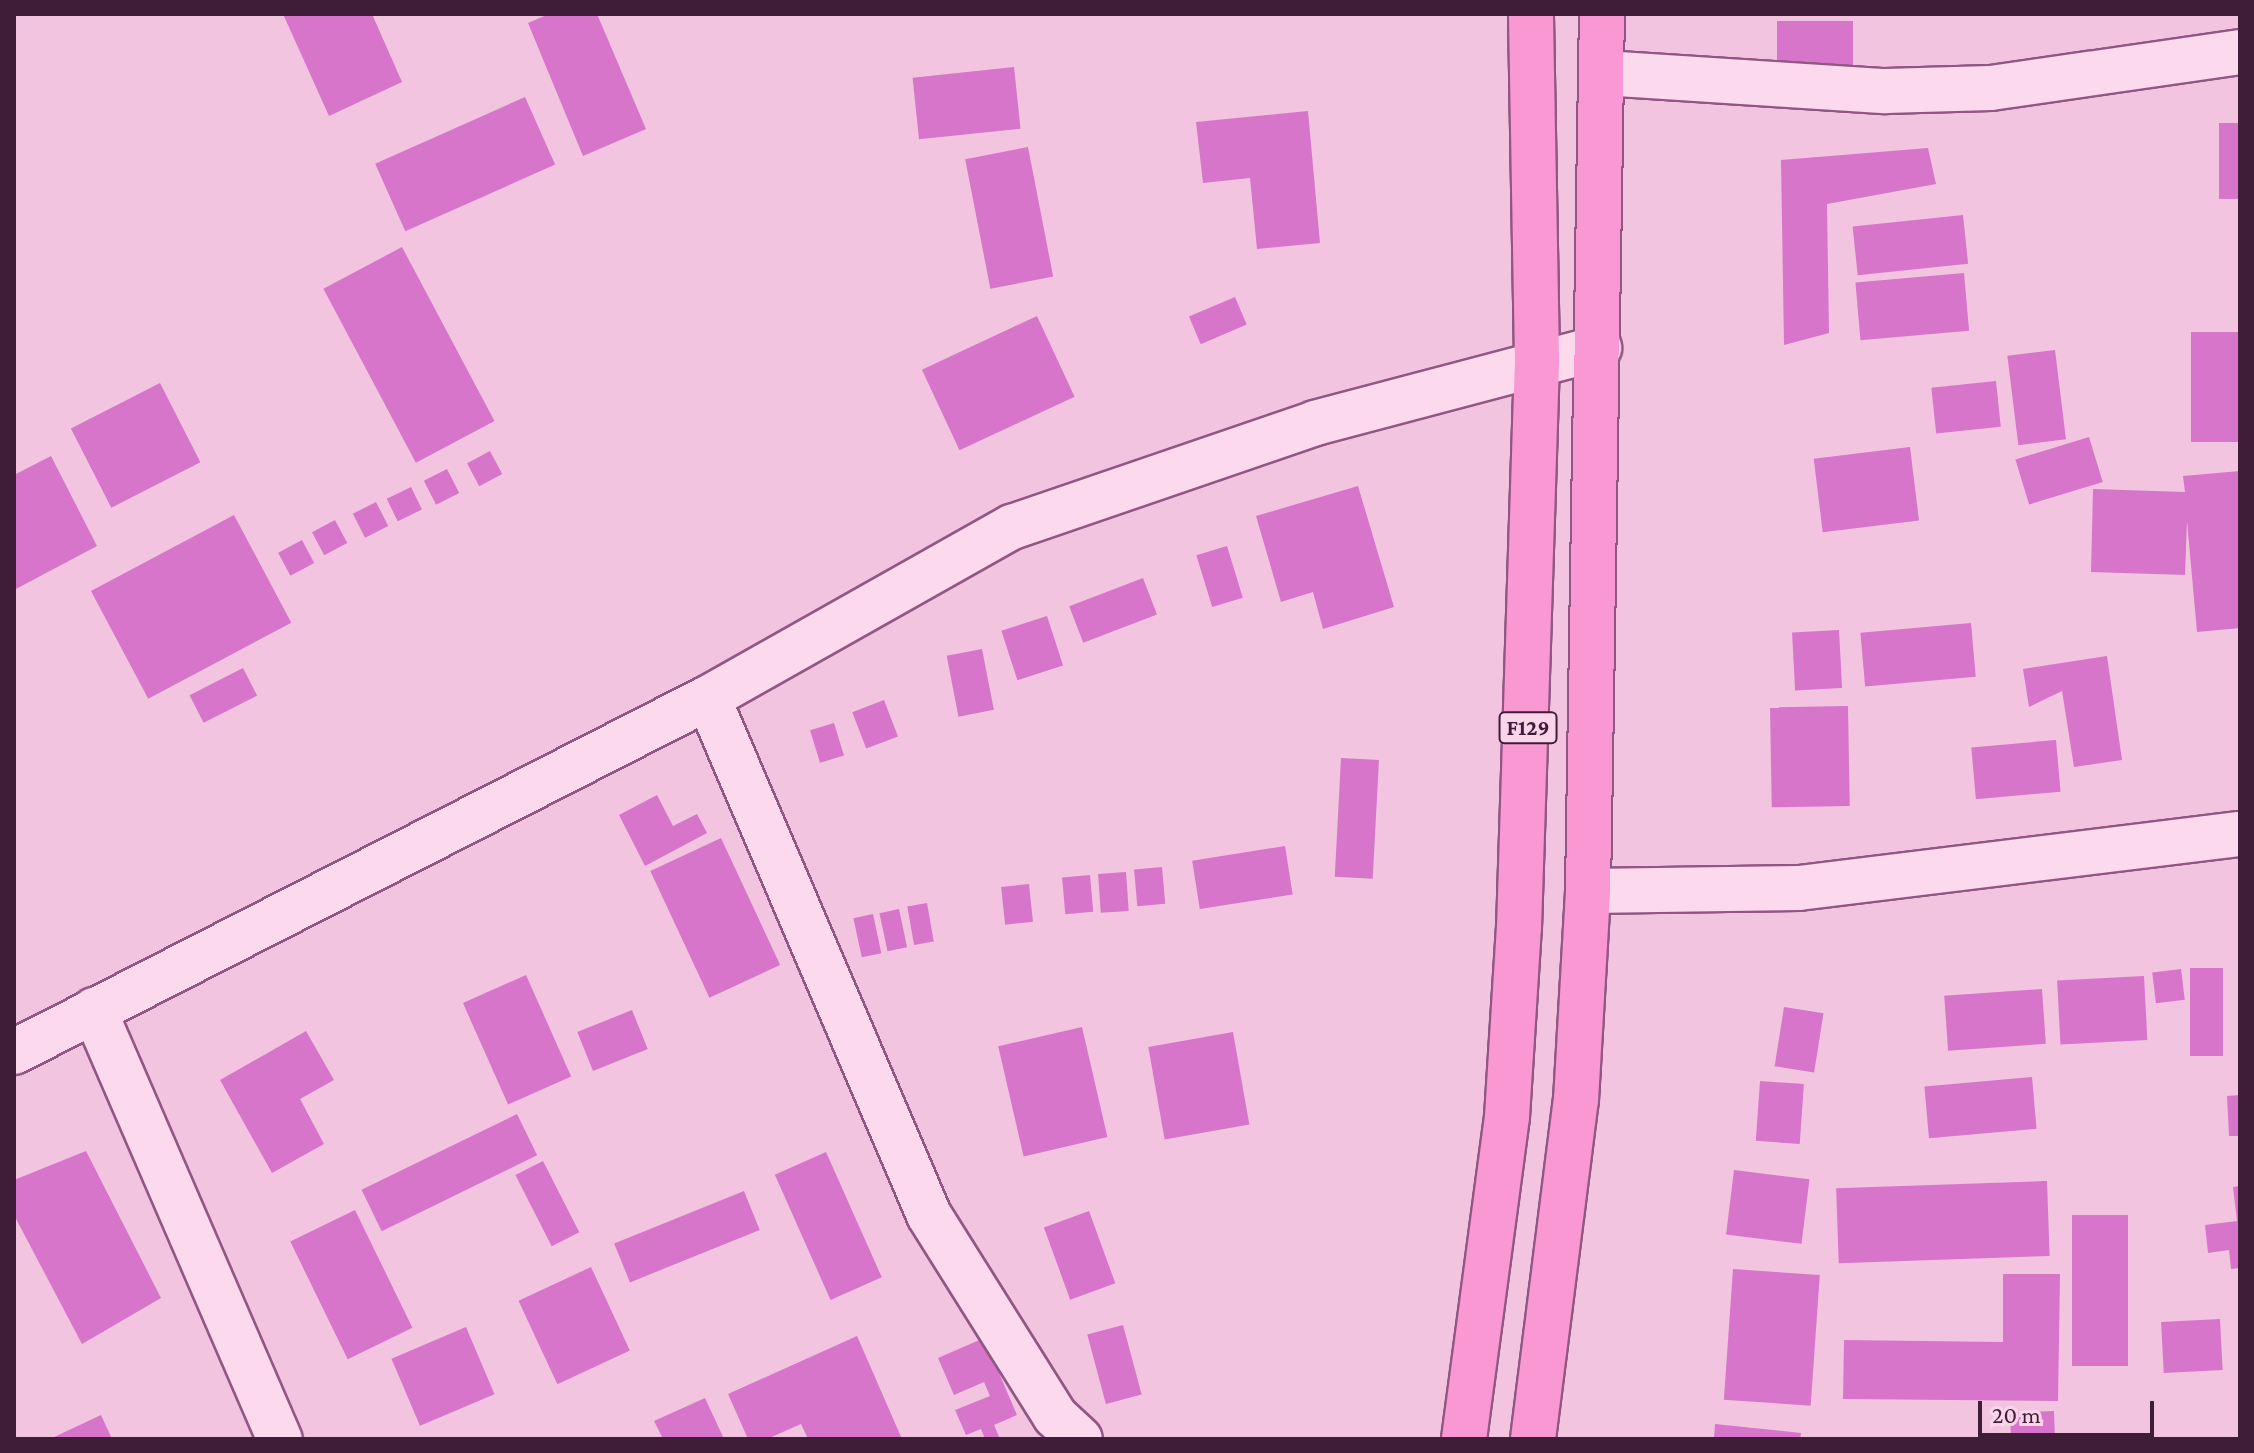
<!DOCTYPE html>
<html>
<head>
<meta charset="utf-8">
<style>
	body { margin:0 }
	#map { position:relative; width:2254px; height:1453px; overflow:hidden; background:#f3c4e0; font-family:"Crimson Pro",serif }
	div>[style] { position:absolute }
	.building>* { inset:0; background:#d675ca; transform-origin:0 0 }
	.roads { filter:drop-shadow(2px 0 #915783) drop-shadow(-2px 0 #915783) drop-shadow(0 2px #915783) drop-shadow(0 -2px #915783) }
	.minor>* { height:44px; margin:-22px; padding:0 22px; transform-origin:22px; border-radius:22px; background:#fdd9ee }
	.primary>* { height:44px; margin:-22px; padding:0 22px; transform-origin:22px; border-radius:22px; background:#fa98d3 }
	span { translate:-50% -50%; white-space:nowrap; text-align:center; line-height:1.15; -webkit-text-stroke:6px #fad5ea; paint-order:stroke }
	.shield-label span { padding:2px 6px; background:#fad5ea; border:2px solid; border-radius:6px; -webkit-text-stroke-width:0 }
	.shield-label { font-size:22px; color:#3f1d38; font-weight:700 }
	.frame { position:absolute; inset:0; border:16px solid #3f1d38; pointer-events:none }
	.scale { position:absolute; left:1978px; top:1401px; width:176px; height:36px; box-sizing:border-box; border:4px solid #3f1d38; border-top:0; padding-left:10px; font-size:24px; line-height:28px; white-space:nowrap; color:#3f1d38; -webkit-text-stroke:6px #fad5ea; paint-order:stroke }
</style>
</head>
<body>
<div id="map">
	<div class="building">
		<i style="clip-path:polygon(283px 14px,372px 14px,402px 82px,329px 116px)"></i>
		<i style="clip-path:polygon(549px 14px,597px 14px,646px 129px,583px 156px,528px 23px)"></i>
		<i style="left:1853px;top:21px;width:53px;height:76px;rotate:90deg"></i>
		<i style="left:1014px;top:67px;width:62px;height:102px;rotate:84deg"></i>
		<i style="left:525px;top:97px;width:74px;height:164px;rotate:66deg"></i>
		<i style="clip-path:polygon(1308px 111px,1320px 243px,1257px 249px,1250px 178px,1203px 183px,1196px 122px)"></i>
		<i style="left:2219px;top:123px;width:21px;height:76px"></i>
		<i style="left:1028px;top:147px;width:132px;height:64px;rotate:79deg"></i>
		<i style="clip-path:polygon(1928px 148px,1936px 184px,1827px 204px,1829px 333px,1784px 345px,1781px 160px)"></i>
		<i style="left:1963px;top:215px;width:49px;height:111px;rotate:84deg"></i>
		<i style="left:402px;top:247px;width:197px;height:89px;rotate:62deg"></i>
		<i style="left:1964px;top:273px;width:58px;height:109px;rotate:85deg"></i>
		<i style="left:1235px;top:297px;width:30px;height:50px;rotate:67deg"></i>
		<i style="left:1037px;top:316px;width:89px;height:127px;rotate:65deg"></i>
		<i style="left:2240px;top:332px;width:110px;height:49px;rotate:90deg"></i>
		<i style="left:2055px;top:350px;width:90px;height:48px;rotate:83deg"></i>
		<i style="left:1996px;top:381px;width:46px;height:65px;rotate:84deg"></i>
		<i style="left:160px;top:383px;width:89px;height:100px;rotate:63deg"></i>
		<i style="left:2089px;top:437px;width:47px;height:77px;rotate:73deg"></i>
		<i style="left:1910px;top:447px;width:74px;height:97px;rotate:83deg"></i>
		<i style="left:490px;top:451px;width:26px;height:26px;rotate:62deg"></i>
		<i style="clip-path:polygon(51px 456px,97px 546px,14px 590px,14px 475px)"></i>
		<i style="left:447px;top:469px;width:27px;height:26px;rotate:63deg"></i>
		<i style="clip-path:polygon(2240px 471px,2240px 628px,2197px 632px,2187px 521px,2185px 575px,2091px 572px,2093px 489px,2185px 492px,2183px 476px)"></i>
		<i style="clip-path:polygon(1358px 486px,1394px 607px,1323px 629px,1313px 592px,1281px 602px,1256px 516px)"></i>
		<i style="left:411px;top:487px;width:25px;height:27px;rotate:64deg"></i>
		<i style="left:376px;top:502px;width:27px;height:26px;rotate:63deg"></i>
		<i style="left:234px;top:515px;width:122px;height:162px;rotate:62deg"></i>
		<i style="left:335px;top:520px;width:26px;height:26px;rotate:62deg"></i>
		<i style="left:302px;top:540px;width:26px;height:27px;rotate:62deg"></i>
		<i style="left:1227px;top:546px;width:54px;height:32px;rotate:73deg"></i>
		<i style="left:1143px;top:578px;width:39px;height:79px;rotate:69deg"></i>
		<i style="left:1047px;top:616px;width:52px;height:48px;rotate:72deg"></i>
		<i style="left:1971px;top:623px;width:54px;height:111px;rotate:85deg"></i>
		<i style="left:1839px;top:630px;width:58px;height:47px;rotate:87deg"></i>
		<i style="left:982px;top:649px;width:62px;height:36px;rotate:79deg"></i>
		<i style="clip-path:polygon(2107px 656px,2122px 760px,2074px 767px,2062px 691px,2029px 707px,2023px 669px)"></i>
		<i style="left:243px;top:668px;width:31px;height:60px;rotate:63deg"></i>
		<i style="left:884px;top:700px;width:39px;height:34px;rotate:69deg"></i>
		<i style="left:1848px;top:706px;width:100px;height:78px;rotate:89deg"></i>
		<i style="left:834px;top:723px;width:34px;height:25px;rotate:73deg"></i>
		<i style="left:2056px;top:740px;width:52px;height:85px;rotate:85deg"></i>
		<i style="left:1341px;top:758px;width:38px;height:119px;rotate:3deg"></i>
		<i style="clip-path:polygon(657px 795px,673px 826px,697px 814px,707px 833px,645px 866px,619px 815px)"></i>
		<i style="left:721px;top:838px;width:140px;height:78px;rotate:65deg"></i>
		<i style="left:1285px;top:846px;width:49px;height:94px;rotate:81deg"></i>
		<i style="left:1162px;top:867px;width:37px;height:28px;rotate:85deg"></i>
		<i style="left:1126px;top:872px;width:39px;height:28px;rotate:86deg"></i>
		<i style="left:1090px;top:875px;width:37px;height:28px;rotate:85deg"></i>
		<i style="left:1029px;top:884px;width:38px;height:28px;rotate:84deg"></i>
		<i style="left:927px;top:903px;width:39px;height:20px;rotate:80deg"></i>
		<i style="left:899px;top:909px;width:39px;height:20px;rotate:78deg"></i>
		<i style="left:873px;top:914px;width:40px;height:20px;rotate:78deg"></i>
		<i style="left:2190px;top:968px;width:33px;height:88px"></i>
		<i style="left:2181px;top:969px;width:31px;height:29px;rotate:83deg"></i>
		<i style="left:526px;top:975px;width:111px;height:69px;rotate:66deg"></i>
		<i style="left:2144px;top:976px;width:64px;height:87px;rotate:87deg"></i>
		<i style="left:2042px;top:989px;width:55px;height:98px;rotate:86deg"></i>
		<i style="left:1784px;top:1007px;width:40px;height:60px;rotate:9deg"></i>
		<i style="left:632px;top:1010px;width:42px;height:59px;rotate:68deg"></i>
		<i style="left:1082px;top:1027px;width:113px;height:86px;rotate:77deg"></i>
		<i style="clip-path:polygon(306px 1031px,334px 1080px,300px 1099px,324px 1144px,272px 1173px,220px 1080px)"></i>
		<i style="left:1233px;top:1032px;width:94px;height:86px;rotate:80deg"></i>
		<i style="left:2032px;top:1077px;width:52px;height:108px;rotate:85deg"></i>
		<i style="left:1760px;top:1081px;width:44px;height:60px;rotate:4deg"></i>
		<i style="clip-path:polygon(2240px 1095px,2240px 1136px,2229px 1136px,2227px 1096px)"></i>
		<i style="left:517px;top:1114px;width:46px;height:173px;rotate:64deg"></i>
		<i style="clip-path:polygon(86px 1151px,161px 1298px,82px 1344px,14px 1215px,14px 1180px)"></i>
		<i style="left:826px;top:1152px;width:137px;height:56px;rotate:66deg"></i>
		<i style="left:543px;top:1161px;width:80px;height:31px;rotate:63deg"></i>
		<i style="left:1734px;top:1170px;width:76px;height:65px;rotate:7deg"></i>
		<i style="left:2047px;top:1181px;width:75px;height:211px;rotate:88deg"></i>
		<i style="clip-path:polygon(2240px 1186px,2240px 1268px,2231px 1269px,2229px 1250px,2208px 1253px,2205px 1225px,2237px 1221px,2233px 1187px)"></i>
		<i style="left:744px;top:1191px;width:42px;height:140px;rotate:68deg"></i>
		<i style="left:355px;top:1210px;width:131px;height:72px;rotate:64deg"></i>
		<i style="left:1089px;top:1211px;width:77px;height:48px;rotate:70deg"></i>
		<i style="left:2072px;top:1215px;width:56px;height:151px"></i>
		<i style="left:591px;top:1267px;width:92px;height:80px;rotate:65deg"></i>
		<i style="left:1733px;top:1269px;width:87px;height:131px;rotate:4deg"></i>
		<i style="clip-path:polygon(2003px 1274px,2060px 1274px,2058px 1401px,1843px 1399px,1844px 1340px,2003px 1342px)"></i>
		<i style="left:2220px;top:1319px;width:51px;height:59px;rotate:87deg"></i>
		<i style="left:1123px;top:1325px;width:72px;height:37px;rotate:75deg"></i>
		<i style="left:466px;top:1327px;width:73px;height:81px;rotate:67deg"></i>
		<i style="clip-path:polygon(857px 1336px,902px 1439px,808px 1439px,801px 1424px,767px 1439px,748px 1439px,728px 1394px)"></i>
		<i style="clip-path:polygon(984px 1338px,1017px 1415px,994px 1425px,1000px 1439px,985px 1439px,981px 1429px,966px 1435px,955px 1410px,990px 1396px,984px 1382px,954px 1395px,938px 1358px)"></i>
		<i style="clip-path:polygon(705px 1398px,724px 1439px,663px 1439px,654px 1421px)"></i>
		<i style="left:2054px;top:1411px;width:28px;height:44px;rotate:88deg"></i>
		<i style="clip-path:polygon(101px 1415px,112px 1439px,50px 1439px)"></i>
		<i style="clip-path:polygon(1715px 1424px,1801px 1433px,1800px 1439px,1714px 1439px)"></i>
	</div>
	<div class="roads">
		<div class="minor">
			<i style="left:1603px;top:73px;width:283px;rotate:3.7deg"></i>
			<i style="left:1885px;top:91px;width:106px;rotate:-1.6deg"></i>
			<i style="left:1991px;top:88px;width:252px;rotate:-8.2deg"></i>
			<i style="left:708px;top:698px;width:562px;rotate:66.85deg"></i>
			<i style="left:929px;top:1215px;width:237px;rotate:57.9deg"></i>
			<i style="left:1055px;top:1416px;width:34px;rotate:43deg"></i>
			<i style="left:1588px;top:891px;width:211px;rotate:-0.8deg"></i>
			<i style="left:1799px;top:888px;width:444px;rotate:-7deg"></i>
			<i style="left:94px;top:1010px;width:468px;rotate:66.6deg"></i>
			<i style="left:14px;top:1052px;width:779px;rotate:-27.03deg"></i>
			<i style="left:708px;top:698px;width:349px;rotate:-29.4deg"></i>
			<i style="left:1012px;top:527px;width:320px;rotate:-18.9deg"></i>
			<i style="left:1315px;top:423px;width:294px;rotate:-14.8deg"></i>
		</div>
		<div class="primary">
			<i style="left:1464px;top:1439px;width:325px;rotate:-82.4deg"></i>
			<i style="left:1507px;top:1117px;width:189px;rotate:-86.4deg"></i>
			<i style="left:1519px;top:928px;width:568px;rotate:-88.18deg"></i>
			<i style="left:1537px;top:360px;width:346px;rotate:-91deg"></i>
			<i style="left:1533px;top:1439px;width:342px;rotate:-82.8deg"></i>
			<i style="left:1576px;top:1100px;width:209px;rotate:-86.7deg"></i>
			<i style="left:1588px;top:891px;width:877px;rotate:-89.09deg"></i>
		</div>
	</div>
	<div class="shield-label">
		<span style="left:1528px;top:728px">F129</span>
	</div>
	<div class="frame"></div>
	<div class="scale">20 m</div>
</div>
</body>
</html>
